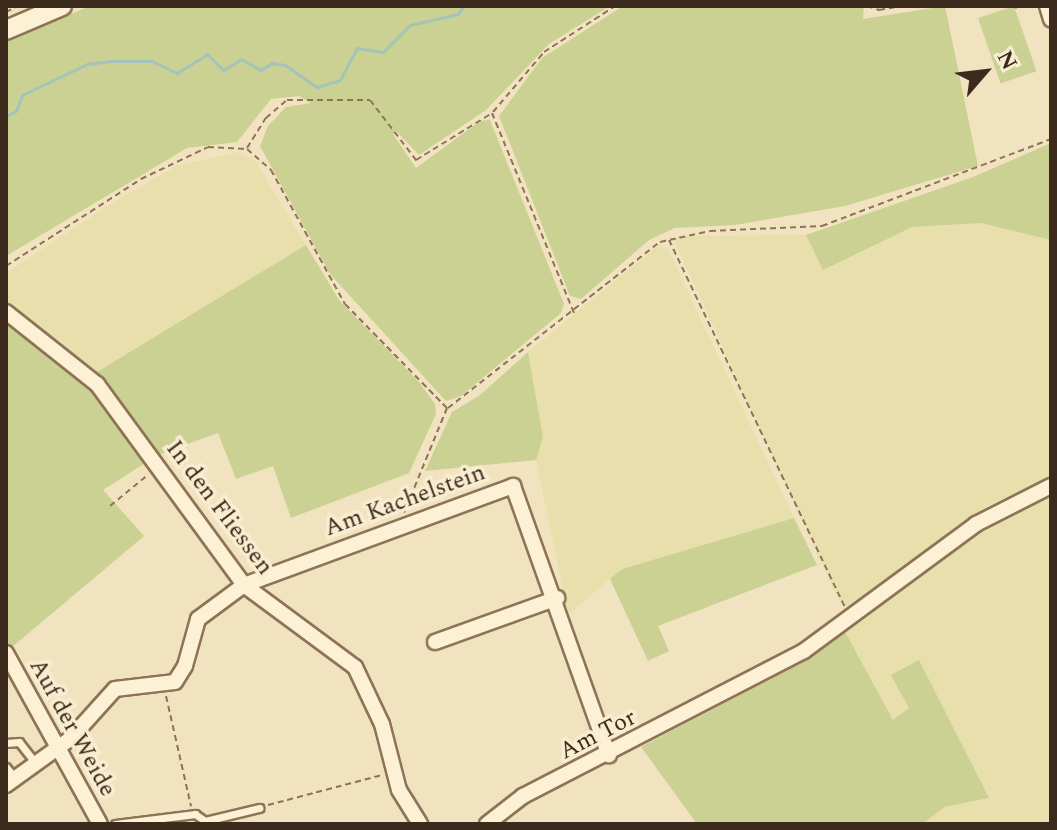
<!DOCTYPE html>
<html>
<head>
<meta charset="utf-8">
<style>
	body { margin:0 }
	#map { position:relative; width:1057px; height:830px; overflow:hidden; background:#f2e3c0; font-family:Spectral,serif }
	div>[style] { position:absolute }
	.farmland>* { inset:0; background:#e9dfad }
	.green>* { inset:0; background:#cad193; transform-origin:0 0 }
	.stream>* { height:3px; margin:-1.5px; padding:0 1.5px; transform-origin:1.5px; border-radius:1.5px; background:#a4c4ba }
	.path>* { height:2px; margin-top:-1px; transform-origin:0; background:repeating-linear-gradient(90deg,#8e7356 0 6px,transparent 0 10px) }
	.roads { filter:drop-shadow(2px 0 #8e7356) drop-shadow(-2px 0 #8e7356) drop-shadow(0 2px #8e7356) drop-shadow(0 -2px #8e7356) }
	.lane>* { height:7px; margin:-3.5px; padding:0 3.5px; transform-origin:3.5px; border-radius:3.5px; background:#fcf0d5 }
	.street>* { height:14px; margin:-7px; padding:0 7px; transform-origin:7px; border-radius:7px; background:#fcf0d5 }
	.secondary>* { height:18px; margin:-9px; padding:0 9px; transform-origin:9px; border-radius:9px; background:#fcf0d5 }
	span { translate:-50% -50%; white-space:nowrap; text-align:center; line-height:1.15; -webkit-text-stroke:7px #f9edd1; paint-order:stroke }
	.street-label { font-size:24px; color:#3c2b1c }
	.frame { position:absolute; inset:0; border:8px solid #3c2b1c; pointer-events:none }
	.north { position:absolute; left:945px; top:32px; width:80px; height:80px; -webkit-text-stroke:6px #f9edd1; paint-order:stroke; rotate:62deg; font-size:22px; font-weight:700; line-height:32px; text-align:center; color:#3c2b1c }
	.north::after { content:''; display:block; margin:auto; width:28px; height:36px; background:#3c2b1c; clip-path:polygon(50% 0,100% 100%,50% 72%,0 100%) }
</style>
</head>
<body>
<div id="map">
	<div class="farmland">
		<i style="clip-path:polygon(238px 152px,255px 160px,306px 245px,92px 375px,6px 305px,6px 273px,107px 206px,176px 166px)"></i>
		<i style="clip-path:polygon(981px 223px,1051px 240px,1051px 478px,987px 506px,849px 608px,840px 603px,675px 243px,678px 236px,806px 235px,823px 269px,912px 227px)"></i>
		<i style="clip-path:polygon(659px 245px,668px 249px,794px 518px,622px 569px,568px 615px,536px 460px,543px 437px,528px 352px)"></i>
		<i style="clip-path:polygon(1051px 496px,1051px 824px,923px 824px,944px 807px,988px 798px,909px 708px,893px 720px,843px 628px,953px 548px)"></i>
	</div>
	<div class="green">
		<i style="clip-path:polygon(90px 6px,610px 6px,549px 44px,486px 110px,419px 155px,397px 132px,393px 134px,416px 168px,480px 121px,490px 120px,564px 304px,561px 313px,461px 396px,446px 401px,330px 274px,260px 146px,268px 126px,286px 107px,311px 103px,299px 96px,271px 99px,237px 142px,187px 148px,6px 256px,6px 41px)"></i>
		<i style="clip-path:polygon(623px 6px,864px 6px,863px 19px,945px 6px,978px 166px,845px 206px,735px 225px,675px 228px,649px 240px,581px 299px,570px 296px,499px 116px,542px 58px)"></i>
		<i style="left:1014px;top:6px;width:69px;height:38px;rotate:71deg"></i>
		<i style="clip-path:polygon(1051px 143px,1051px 240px,981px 223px,912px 227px,823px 270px,806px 235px,973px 177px)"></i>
		<i style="clip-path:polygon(306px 245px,339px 300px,419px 382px,435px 404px,436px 414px,409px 473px,291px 518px,273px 466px,236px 479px,218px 433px,158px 455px,92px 375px)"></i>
		<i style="clip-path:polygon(6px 318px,95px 389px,150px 460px,103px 490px,144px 536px,11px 648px,6px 644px)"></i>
		<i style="clip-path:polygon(528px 352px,543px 437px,536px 460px,425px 471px,452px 412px,480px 395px)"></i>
		<i style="clip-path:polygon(794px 518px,817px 565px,658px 626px,669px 651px,648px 661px,610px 579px,622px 569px)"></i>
		<i style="clip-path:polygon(843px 628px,893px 720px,909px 708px,891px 675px,919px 660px,989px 798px,944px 807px,923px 824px,697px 824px,641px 747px,793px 667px)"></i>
	</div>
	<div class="stream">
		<i style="left:6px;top:116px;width:11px;rotate:-27deg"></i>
		<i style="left:16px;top:111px;width:17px;rotate:-69deg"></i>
		<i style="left:22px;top:95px;width:72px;rotate:-25.5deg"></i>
		<i style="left:87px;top:64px;width:26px;rotate:-7deg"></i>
		<i style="left:113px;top:61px;width:39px"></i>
		<i style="left:152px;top:61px;width:28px;rotate:26deg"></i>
		<i style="left:177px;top:73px;width:36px;rotate:-32deg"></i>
		<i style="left:207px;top:54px;width:23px;rotate:45deg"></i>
		<i style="left:223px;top:70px;width:21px;rotate:-31deg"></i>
		<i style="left:241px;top:59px;width:23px;rotate:29deg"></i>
		<i style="left:261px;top:70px;width:13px;rotate:-32deg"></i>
		<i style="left:272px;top:63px;width:13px;rotate:9deg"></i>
		<i style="left:285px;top:65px;width:39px;rotate:35deg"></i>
		<i style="left:317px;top:87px;width:24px;rotate:-17deg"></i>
		<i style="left:340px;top:80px;width:36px;rotate:-62deg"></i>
		<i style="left:357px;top:48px;width:26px;rotate:9deg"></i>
		<i style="left:383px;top:52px;width:38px;rotate:-45deg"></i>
		<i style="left:410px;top:25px;width:49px;rotate:-12.9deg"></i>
		<i style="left:458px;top:14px;width:10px;rotate:-53deg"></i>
	</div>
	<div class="path">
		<i style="left:867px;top:6px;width:13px;rotate:18deg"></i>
		<i style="left:879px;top:10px;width:23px;rotate:-10deg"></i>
		<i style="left:1015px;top:8px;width:5px;rotate:-22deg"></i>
		<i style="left:6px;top:12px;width:13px;rotate:-27deg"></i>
		<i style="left:493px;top:112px;width:79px;rotate:-49.6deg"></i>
		<i style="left:544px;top:52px;width:85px;rotate:-32.9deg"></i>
		<i style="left:247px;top:148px;width:36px;rotate:-58deg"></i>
		<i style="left:266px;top:118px;width:28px;rotate:-41deg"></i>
		<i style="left:287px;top:100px;width:83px"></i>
		<i style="left:370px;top:100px;width:76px;rotate:52.5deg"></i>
		<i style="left:416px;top:160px;width:89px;rotate:-31.7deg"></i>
		<i style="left:492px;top:113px;width:216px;rotate:67.7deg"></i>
		<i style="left:669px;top:240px;width:406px;rotate:64.4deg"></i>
		<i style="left:6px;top:266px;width:161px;rotate:-32.8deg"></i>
		<i style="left:141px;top:179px;width:74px;rotate:-25.5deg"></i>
		<i style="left:208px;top:147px;width:39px;rotate:3deg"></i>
		<i style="left:247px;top:149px;width:32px;rotate:41deg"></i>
		<i style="left:271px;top:170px;width:153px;rotate:61.1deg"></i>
		<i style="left:345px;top:304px;width:146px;rotate:45.6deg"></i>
		<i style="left:447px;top:408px;width:113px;rotate:112.3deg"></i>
		<i style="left:448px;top:408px;width:269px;rotate:-38.1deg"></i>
		<i style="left:660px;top:242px;width:51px;rotate:-12.4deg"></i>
		<i style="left:710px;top:231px;width:112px;rotate:-2.6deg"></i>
		<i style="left:822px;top:226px;width:245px;rotate:-20.8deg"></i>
		<i style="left:110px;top:506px;width:50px;rotate:-39.4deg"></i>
		<i style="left:166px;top:696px;width:113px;rotate:77.2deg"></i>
		<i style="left:268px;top:805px;width:118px;rotate:-14.7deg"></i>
	</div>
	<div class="roads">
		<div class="lane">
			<i style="left:6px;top:743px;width:13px;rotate:-4deg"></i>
			<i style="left:19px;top:742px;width:24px;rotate:52deg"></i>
			<i style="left:6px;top:767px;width:14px;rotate:51deg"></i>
			<i style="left:115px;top:824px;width:81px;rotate:-7.1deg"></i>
			<i style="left:195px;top:814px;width:12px;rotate:35deg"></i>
			<i style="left:205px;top:821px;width:56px;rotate:-13.5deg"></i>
		</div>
		<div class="street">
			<i style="left:1047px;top:6px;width:14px;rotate:73deg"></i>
			<i style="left:6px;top:312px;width:116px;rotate:38.4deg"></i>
			<i style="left:97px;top:384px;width:249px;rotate:53.8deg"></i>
			<i style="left:244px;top:585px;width:138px;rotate:36.5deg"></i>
			<i style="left:355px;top:667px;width:63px;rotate:64.7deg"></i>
			<i style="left:382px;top:724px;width:68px;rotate:75.6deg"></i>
			<i style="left:399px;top:790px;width:40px;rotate:58deg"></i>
			<i style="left:435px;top:642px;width:130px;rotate:-19.8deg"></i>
			<i style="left:6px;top:653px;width:195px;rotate:61.2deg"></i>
			<i style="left:6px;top:785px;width:79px;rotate:-35.7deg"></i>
			<i style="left:70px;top:739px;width:67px;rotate:-48deg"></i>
			<i style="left:115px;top:689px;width:60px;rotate:-6.7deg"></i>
			<i style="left:175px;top:682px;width:19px;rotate:-58deg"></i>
			<i style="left:185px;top:666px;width:49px;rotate:-74.5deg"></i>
			<i style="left:198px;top:619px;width:57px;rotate:-36.5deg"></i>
			<i style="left:244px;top:585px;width:287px;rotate:-20.2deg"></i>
			<i style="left:513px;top:486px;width:286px;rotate:70.4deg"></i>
			<i style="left:487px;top:824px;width:46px;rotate:-37.9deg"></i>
			<i style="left:523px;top:796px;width:316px;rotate:-27.3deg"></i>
			<i style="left:804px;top:651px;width:214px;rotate:-36.4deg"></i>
			<i style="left:976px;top:524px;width:84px;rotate:-26.9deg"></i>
		</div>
		<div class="secondary">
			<i style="left:6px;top:30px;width:61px;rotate:-23.2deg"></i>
		</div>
	</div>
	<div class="street-label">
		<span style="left:405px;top:501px;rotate:-20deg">Am Kachelstein</span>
		<span style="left:219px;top:508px;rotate:53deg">In den Fliessen</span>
		<span style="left:72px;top:728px;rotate:61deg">Auf der Weide</span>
		<span style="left:598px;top:735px;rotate:-27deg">Am Tor</span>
	</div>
	<div class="frame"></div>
	<div class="north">N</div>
</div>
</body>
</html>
